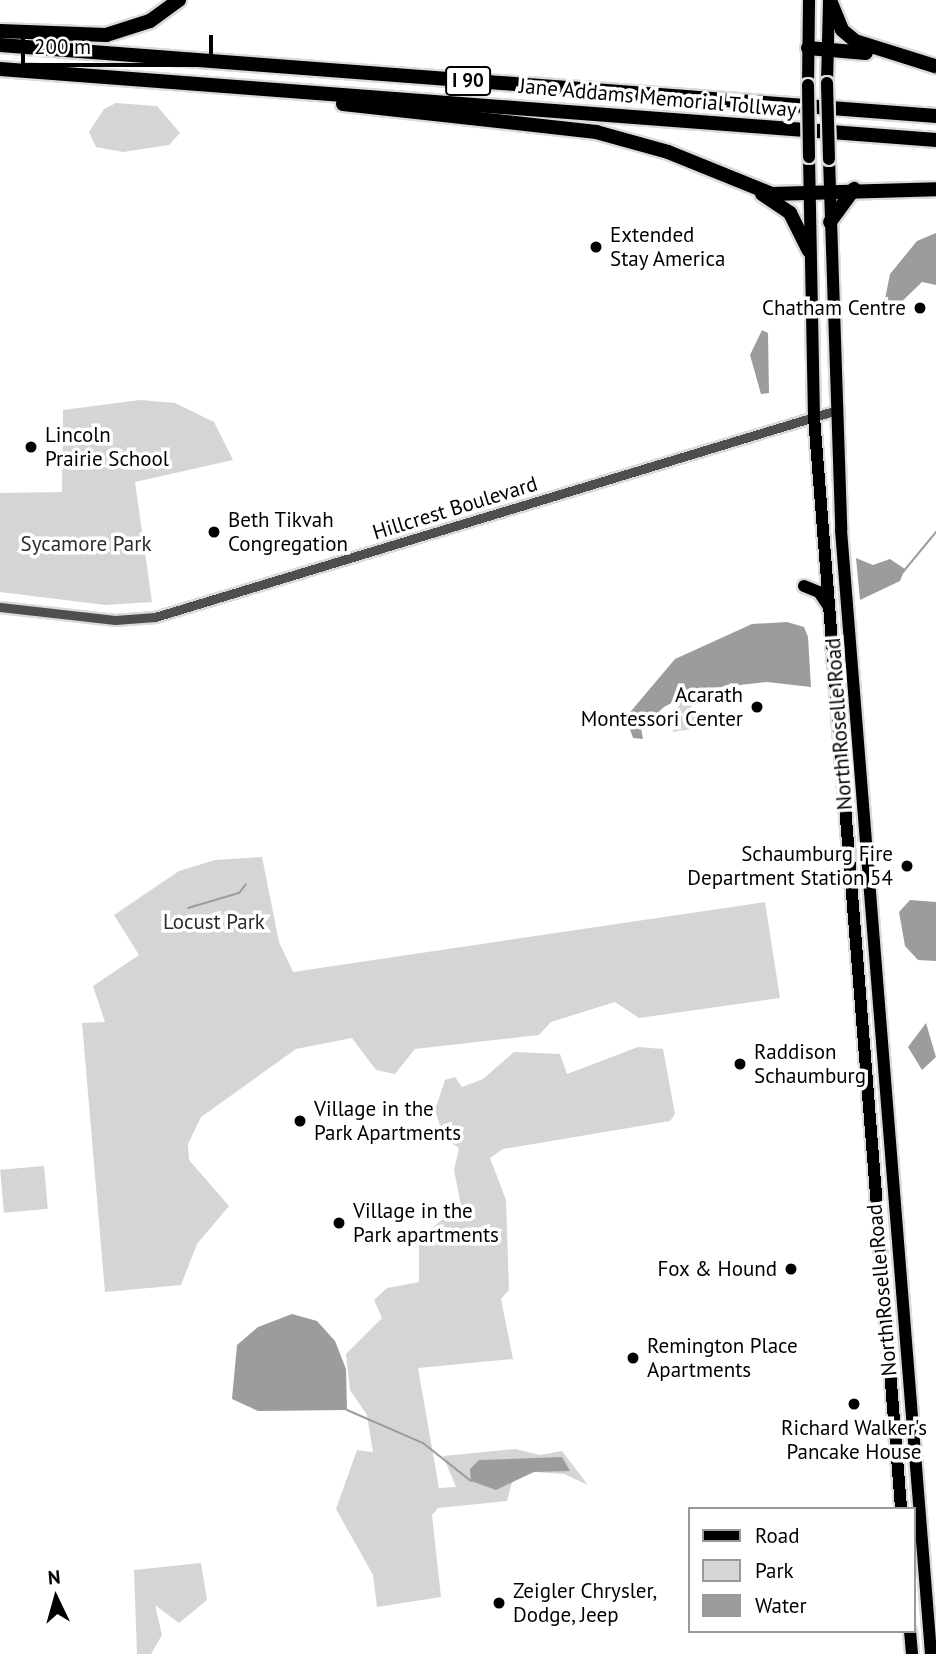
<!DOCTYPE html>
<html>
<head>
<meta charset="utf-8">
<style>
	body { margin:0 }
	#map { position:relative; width:936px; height:1654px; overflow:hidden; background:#fff; font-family:"PT Sans",sans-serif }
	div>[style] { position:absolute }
	.green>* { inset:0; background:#d5d5d5; transform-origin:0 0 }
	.water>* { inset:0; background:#9c9c9c }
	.stream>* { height:2px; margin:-1px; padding:0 1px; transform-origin:1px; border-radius:1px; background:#9c9c9c }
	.roads { filter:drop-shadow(2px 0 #dbdbdb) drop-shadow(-2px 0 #dbdbdb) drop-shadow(0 2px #dbdbdb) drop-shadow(0 -2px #dbdbdb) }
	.minor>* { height:9px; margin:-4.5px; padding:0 4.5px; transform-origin:4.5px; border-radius:4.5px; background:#4e4e4e }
	.major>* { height:12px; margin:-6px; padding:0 6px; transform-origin:6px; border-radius:6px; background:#000 }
	.highway>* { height:14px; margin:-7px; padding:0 7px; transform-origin:7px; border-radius:7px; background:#000 }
	.bridges { filter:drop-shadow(2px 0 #dbdbdb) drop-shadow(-2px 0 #dbdbdb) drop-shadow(0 2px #dbdbdb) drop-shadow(0 -2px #dbdbdb) }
	.major-bridge>* { height:12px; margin:-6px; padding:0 6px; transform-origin:6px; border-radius:6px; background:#000 }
	.dots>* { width:19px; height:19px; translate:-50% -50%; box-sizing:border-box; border:4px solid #fff; border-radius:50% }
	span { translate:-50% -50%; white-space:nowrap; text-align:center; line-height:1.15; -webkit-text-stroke:7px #fff; paint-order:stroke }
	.shield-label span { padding:2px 5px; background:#fff; border:2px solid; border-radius:5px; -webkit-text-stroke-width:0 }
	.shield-label { font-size:19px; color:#000; font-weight:700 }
	.street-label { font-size:21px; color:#000 }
	.poi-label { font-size:21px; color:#000 }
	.left { translate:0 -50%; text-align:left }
	.right { translate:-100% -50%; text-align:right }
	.park-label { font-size:21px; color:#2c2c2c }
	.legend { position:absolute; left:688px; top:1507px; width:228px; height:126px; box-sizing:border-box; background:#fff; border:2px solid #999; margin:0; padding:9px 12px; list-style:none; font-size:21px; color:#000 }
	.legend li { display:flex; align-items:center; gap:14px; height:35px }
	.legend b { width:35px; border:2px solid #999 }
	.north { position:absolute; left:21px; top:1563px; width:70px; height:70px; -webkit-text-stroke:5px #fff; paint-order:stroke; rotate:355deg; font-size:19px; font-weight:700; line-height:28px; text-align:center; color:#000 }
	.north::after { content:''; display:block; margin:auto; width:24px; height:32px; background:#000; clip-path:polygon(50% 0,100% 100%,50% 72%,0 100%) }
	.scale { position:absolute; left:21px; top:35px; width:192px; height:32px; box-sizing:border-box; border:4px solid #000; border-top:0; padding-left:9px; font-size:21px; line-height:24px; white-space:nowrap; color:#000; -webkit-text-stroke:5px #fff; paint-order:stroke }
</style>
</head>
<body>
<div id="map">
	<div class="green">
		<i style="clip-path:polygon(116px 103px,157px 106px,180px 133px,169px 145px,123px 152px,96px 147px,89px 132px,104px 109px)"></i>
		<i style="clip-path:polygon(140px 400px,175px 403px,214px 422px,233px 460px,135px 482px,152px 602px,105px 605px,0 592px,0 493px,62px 492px,63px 410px)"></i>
		<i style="clip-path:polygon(682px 699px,694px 699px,689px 714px,701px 713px,704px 727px,673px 732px,670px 718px,684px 715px,677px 709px)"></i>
		<i style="clip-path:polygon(262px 857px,279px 942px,293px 972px,765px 902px,780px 998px,639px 1018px,615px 1002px,551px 1022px,539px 1035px,415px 1049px,395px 1074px,376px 1070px,352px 1038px,296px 1049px,201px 1117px,188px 1144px,189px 1160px,229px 1206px,197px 1244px,181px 1285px,105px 1292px,82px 1023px,105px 1022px,93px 986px,139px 955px,114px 915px,179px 871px,215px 860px)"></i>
		<i style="clip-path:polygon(638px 1047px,663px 1049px,675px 1114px,670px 1121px,503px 1149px,490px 1158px,506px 1200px,509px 1290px,501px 1299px,513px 1359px,418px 1368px,439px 1488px,456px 1487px,443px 1456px,515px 1449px,540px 1455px,562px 1451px,588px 1485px,564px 1474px,534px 1472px,513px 1479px,507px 1501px,438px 1508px,432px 1515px,441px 1597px,377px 1607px,373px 1575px,336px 1509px,357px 1450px,373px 1452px,367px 1415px,350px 1390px,346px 1354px,382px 1318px,374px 1300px,387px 1288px,419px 1282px,419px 1238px,461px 1205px,454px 1170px,459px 1148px,444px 1138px,435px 1110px,445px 1080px,455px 1077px,462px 1087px,483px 1079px,514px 1052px,560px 1054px,567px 1074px)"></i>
		<i style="left:44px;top:1166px;width:43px;height:44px;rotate:85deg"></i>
		<i style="clip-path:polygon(201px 1563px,207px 1600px,179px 1623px,155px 1605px,162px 1635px,151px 1654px,137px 1654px,134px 1570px)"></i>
	</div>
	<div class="water">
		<i style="clip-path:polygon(936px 233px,936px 285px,922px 282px,890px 313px,885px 299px,890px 274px,917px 241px)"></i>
		<i style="clip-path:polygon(762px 330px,768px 333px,769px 393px,761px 394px,750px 355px)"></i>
		<i style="clip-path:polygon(856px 558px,873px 565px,890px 559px,905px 569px,900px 581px,860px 600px)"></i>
		<i style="clip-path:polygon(787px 622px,804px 627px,808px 637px,811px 687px,767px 682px,696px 690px,664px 707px,641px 728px,643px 739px,633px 738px,626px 717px,675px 659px,752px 624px)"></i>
		<i style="clip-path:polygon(910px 900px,936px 902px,936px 961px,918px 960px,905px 946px,899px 912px)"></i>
		<i style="clip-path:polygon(926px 1023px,936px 1057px,922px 1070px,908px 1047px)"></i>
		<i style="clip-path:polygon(292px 1314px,317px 1321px,335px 1341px,346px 1369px,347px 1410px,258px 1411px,232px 1399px,237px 1345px,258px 1327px)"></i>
		<i style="clip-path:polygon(562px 1457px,570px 1471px,534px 1472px,496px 1490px,471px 1481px,470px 1469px,479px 1460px)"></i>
	</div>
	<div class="stream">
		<i style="left:903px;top:572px;width:52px;rotate:-50.5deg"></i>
		<i style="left:188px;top:908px;width:53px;rotate:-16.4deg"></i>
		<i style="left:239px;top:893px;width:11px;rotate:-52deg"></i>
		<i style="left:347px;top:1410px;width:83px;rotate:23.5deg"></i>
		<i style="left:423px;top:1443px;width:61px;rotate:38.4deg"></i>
	</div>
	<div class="roads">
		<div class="minor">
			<i style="left:0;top:607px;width:116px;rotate:6.4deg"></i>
			<i style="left:115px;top:620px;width:40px;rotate:-4.3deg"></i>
			<i style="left:155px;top:617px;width:710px;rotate:-16.88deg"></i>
		</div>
		<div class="major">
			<i style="left:827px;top:83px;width:83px;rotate:-88.6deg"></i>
			<i style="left:808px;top:85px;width:85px;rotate:-89.3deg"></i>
			<i style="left:809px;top:157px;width:260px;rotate:88.9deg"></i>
			<i style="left:814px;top:417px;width:1095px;rotate:85.44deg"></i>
			<i style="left:829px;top:159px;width:371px;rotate:88.1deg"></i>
			<i style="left:841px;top:530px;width:1128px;rotate:85.42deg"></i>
			<i style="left:804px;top:586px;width:16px;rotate:22deg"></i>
			<i style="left:819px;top:592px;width:18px;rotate:56deg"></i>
			<i style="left:910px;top:1631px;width:23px;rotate:85deg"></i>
		</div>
		<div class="highway">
			<i style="left:830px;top:0;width:32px;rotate:68deg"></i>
			<i style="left:842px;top:30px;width:17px;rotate:40deg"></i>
			<i style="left:855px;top:41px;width:84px;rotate:17.4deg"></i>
			<i style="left:0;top:31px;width:106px;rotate:2.2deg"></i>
			<i style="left:106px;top:35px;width:46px;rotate:-17.7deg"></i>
			<i style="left:150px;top:21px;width:36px;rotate:-36deg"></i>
			<i style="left:0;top:45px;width:939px;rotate:4.34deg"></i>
			<i style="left:808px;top:48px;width:58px;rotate:4.9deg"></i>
			<i style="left:0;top:69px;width:939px;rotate:4.34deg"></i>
			<i style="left:343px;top:104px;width:255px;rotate:6.3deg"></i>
			<i style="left:596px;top:132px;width:75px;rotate:15.5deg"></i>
			<i style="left:668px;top:152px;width:112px;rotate:22deg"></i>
			<i style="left:772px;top:194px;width:164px;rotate:-1.7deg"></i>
			<i style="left:762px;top:194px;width:34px;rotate:34deg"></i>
			<i style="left:790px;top:213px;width:42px;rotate:63.4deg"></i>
			<i style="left:830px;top:222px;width:41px;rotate:-54deg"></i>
		</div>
	</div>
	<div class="bridges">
		<div class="major-bridge">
			<i style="left:827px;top:83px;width:76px;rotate:88.5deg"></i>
			<i style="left:808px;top:85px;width:72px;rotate:89.2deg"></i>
		</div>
	</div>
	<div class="dots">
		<i style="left:596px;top:247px;background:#000"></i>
		<i style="left:920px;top:308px;background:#000"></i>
		<i style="left:31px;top:447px;background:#000"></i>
		<i style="left:214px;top:532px;background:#000"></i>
		<i style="left:757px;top:707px;background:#000"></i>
		<i style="left:907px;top:866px;background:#000"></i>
		<i style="left:740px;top:1064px;background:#000"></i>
		<i style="left:300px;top:1121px;background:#000"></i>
		<i style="left:339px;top:1223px;background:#000"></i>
		<i style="left:791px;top:1269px;background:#000"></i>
		<i style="left:633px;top:1358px;background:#000"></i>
		<i style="left:854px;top:1404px;background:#000"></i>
		<i style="left:499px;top:1603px;background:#000"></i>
	</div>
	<div class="shield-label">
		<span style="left:468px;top:81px">I 90</span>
	</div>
	<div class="street-label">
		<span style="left:658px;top:98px;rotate:5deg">Jane Addams Memorial Tollway</span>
		<span style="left:455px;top:508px;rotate:-17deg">Hillcrest Boulevard</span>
		<span style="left:839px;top:724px;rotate:-94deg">North Roselle Road</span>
		<span style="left:882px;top:1290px;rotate:-95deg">North Roselle Road</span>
	</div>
	<div class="poi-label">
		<span class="left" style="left:610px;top:247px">Extended<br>Stay America</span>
		<span class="right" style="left:906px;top:308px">Chatham Centre</span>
		<span class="left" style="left:45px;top:447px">Lincoln<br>Prairie School</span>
		<span class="left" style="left:228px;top:532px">Beth Tikvah<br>Congregation</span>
		<span class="right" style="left:743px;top:707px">Acarath<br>Montessori Center</span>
		<span class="right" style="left:893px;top:866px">Schaumburg Fire<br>Department Station 54</span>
		<span class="left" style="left:754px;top:1064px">Raddison<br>Schaumburg</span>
		<span class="left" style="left:314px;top:1121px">Village in the<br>Park Apartments</span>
		<span class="left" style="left:353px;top:1223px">Village in the<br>Park apartments</span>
		<span class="right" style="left:777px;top:1269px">Fox &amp; Hound</span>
		<span class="left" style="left:647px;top:1358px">Remington Place<br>Apartments</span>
		<span style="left:854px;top:1440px">Richard Walker's<br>Pancake House</span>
		<span class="left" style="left:513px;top:1603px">Zeigler Chrysler,<br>Dodge, Jeep</span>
	</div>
	<div class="park-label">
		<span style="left:86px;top:544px">Sycamore Park</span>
		<span style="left:214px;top:922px">Locust Park</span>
	</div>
	<ul class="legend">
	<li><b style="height:9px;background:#000"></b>Road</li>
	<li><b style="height:19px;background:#d5d5d5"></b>Park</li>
	<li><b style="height:19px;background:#9c9c9c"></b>Water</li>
	</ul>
	<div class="north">N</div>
	<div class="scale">200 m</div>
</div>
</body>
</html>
